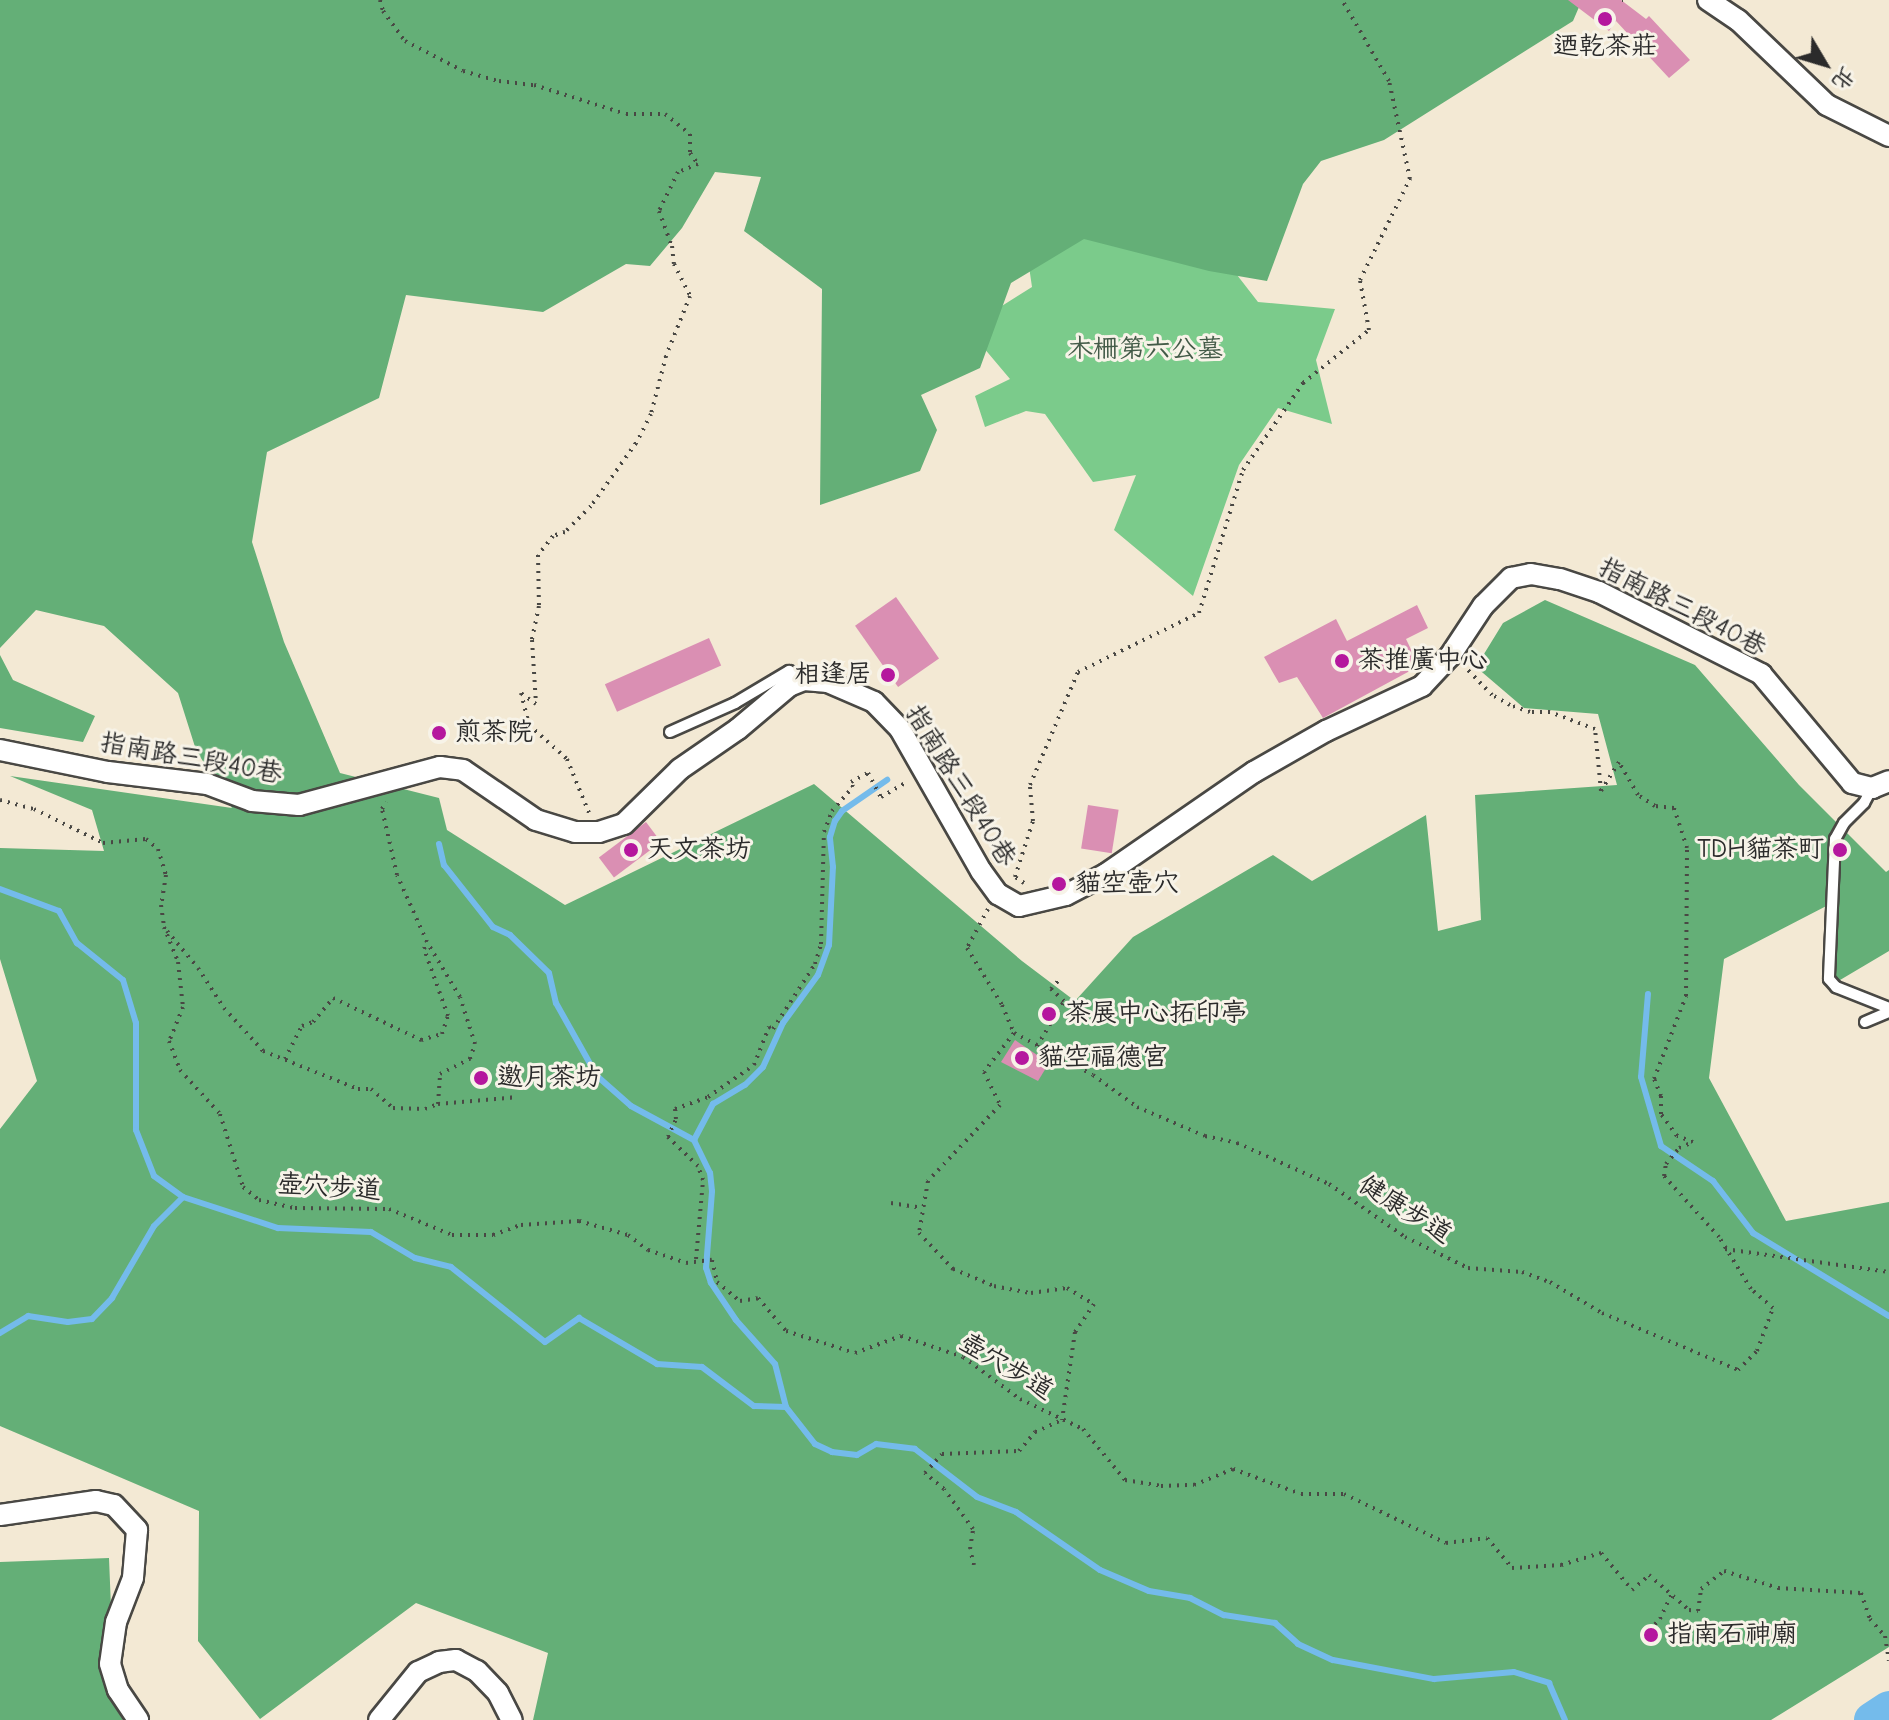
<!DOCTYPE html>
<html>
<head>
<meta charset="utf-8">
<style>
	body { margin:0 }
	#map { position:relative; width:1889px; height:1720px; overflow:hidden; background:#f3e9d4; font-family:"Comic Neue","LXGW WenKai TC",sans-serif }
	div>[style] { position:absolute }
	.green>* { inset:0; background:#7bcb8b }
	.forest>* { inset:0; background:#64af77 }
	.stream>* { height:6px; margin:-3px; padding:0 3px; transform-origin:3px; border-radius:3px; background:#74bbeb }
	.river>* { height:36px; margin:-18px; padding:0 18px; transform-origin:18px; border-radius:18px; background:#74bbeb }
	.building>* { inset:0; background:#da8fb3; transform-origin:0 0 }
	.path>* { height:4px; margin-top:-2px; transform-origin:0; background:repeating-linear-gradient(90deg,#494844 0 2px,transparent 0 8px) }
	.roads { filter:drop-shadow(2px 0 #494844) drop-shadow(-2px 0 #494844) drop-shadow(0 2px #494844) drop-shadow(0 -2px #494844) }
	.service>* { height:10px; margin:-5px; padding:0 5px; transform-origin:5px; border-radius:5px; background:#fff }
	.minor>* { height:20px; margin:-10px; padding:0 10px; transform-origin:10px; border-radius:10px; background:#fff }
	.dots>* { width:22px; height:22px; translate:-50% -50%; box-sizing:border-box; border:4px solid #f7f3e8; border-radius:50% }
	span { translate:-50% -50%; white-space:nowrap; text-align:center; line-height:1.15; -webkit-text-stroke:6px #f7f3e8; paint-order:stroke }
	.poi-label { font-size:26px; color:#2b2b2b }
	.left { translate:0 -50%; text-align:left }
	.right { translate:-100% -50%; text-align:right }
	.park-label { font-size:26px; color:#435b48 }
	.street-label { font-size:26px; color:#2b2b2b }
	.north { position:absolute; left:1785px; top:24px; width:80px; height:80px; -webkit-text-stroke:6px #f7f3e8; paint-order:stroke; rotate:128deg; font-size:22px; font-weight:700; line-height:32px; text-align:center; color:#2b2b2b }
	.north::after { content:''; display:block; margin:auto; width:28px; height:36px; background:#2b2b2b; clip-path:polygon(50% 0,100% 100%,50% 72%,0 100%) }
</style>
</head>
<body>
<div id="map">
	<div class="green">
		<i style="clip-path:polygon(1022px 218px,1206px 235px,1258px 302px,1335px 309px,1316px 360px,1332px 424px,1278px 408px,1239px 465px,1193px 596px,1114px 530px,1136px 475px,1093px 482px,1045px 414px,1026px 411px,985px 427px,975px 396px,1010px 379px,967px 328px,1032px 287px)"></i>
	</div>
	<div class="forest">
		<i style="clip-path:polygon(0 0,1582px 0,1573px 21px,1384px 140px,1321px 161px,1303px 184px,1267px 281px,1209px 271px,1084px 239px,1011px 283px,980px 368px,921px 395px,937px 430px,920px 471px,820px 505px,822px 289px,744px 231px,761px 177px,715px 172px,682px 228px,650px 266px,626px 264px,543px 312px,406px 295px,379px 398px,267px 452px,252px 542px,284px 642px,340px 773px,439px 798px,447px 830px,565px 905px,814px 784px,1022px 961px,1075px 1001px,1133px 937px,1273px 855px,1312px 881px,1426px 815px,1438px 931px,1481px 920px,1475px 795px,1617px 785px,1598px 714px,1524px 708px,1476px 667px,1503px 623px,1545px 600px,1695px 665px,1799px 785px,1886px 872px,1889px 870px,1889px 951px,1835px 983px,1836px 901px,1724px 959px,1709px 1078px,1786px 1221px,1889px 1202px,1889px 1647px,1771px 1720px,533px 1720px,548px 1653px,416px 1603px,260px 1719px,198px 1641px,199px 1511px,0 1426px,0 1129px,37px 1081px,0 959px,0 848px,104px 851px,92px 810px,10px 776px,232px 808px,196px 750px,178px 693px,104px 626px,36px 610px,0 648px)"></i>
		<i style="clip-path:polygon(0 655px,13px 680px,95px 716px,83px 742px,0 728px)"></i>
		<i style="clip-path:polygon(109px 1558px,115px 1706px,123px 1720px,0 1720px,0 1562px)"></i>
	</div>
	<div class="stream">
		<i style="left:439px;top:844px;width:22px;rotate:77deg"></i>
		<i style="left:444px;top:865px;width:79px;rotate:51.7deg"></i>
		<i style="left:493px;top:927px;width:19px;rotate:25deg"></i>
		<i style="left:510px;top:935px;width:54px;rotate:44.3deg"></i>
		<i style="left:549px;top:973px;width:31px;rotate:77deg"></i>
		<i style="left:556px;top:1003px;width:84px;rotate:60.7deg"></i>
		<i style="left:597px;top:1076px;width:45px;rotate:41.4deg"></i>
		<i style="left:631px;top:1106px;width:72px;rotate:28.4deg"></i>
		<i style="left:0;top:889px;width:63px;rotate:20.4deg"></i>
		<i style="left:59px;top:911px;width:37px;rotate:61deg"></i>
		<i style="left:77px;top:943px;width:59px;rotate:38.8deg"></i>
		<i style="left:123px;top:980px;width:45px;rotate:73.2deg"></i>
		<i style="left:136px;top:1023px;width:107px;rotate:90deg"></i>
		<i style="left:136px;top:1130px;width:49px;rotate:68.6deg"></i>
		<i style="left:154px;top:1176px;width:36px;rotate:36deg"></i>
		<i style="left:183px;top:1197px;width:100px;rotate:18.1deg"></i>
		<i style="left:278px;top:1228px;width:93px;rotate:2.5deg"></i>
		<i style="left:371px;top:1232px;width:51px;rotate:30.6deg"></i>
		<i style="left:415px;top:1258px;width:37px;rotate:14deg"></i>
		<i style="left:451px;top:1267px;width:120px;rotate:38.6deg"></i>
		<i style="left:545px;top:1342px;width:42px;rotate:-35.2deg"></i>
		<i style="left:579px;top:1318px;width:91px;rotate:30.5deg"></i>
		<i style="left:657px;top:1364px;width:45px;rotate:3.8deg"></i>
		<i style="left:702px;top:1367px;width:65px;rotate:36.9deg"></i>
		<i style="left:754px;top:1406px;width:32px;rotate:2deg"></i>
		<i style="left:786px;top:1407px;width:47px;rotate:51.9deg"></i>
		<i style="left:815px;top:1444px;width:19px;rotate:25deg"></i>
		<i style="left:832px;top:1452px;width:25px;rotate:7deg"></i>
		<i style="left:857px;top:1455px;width:22px;rotate:-30deg"></i>
		<i style="left:876px;top:1444px;width:39px;rotate:7deg"></i>
		<i style="left:915px;top:1449px;width:78px;rotate:37.7deg"></i>
		<i style="left:977px;top:1497px;width:42px;rotate:21deg"></i>
		<i style="left:1016px;top:1512px;width:102px;rotate:34.6deg"></i>
		<i style="left:1100px;top:1570px;width:53px;rotate:23.2deg"></i>
		<i style="left:1149px;top:1591px;width:42px;rotate:9.7deg"></i>
		<i style="left:1190px;top:1598px;width:38px;rotate:27deg"></i>
		<i style="left:1224px;top:1615px;width:52px;rotate:8.9deg"></i>
		<i style="left:1275px;top:1623px;width:31px;rotate:42deg"></i>
		<i style="left:1298px;top:1644px;width:38px;rotate:25deg"></i>
		<i style="left:1333px;top:1660px;width:103px;rotate:10.7deg"></i>
		<i style="left:1434px;top:1679px;width:80px;rotate:-5deg"></i>
		<i style="left:1514px;top:1672px;width:37px;rotate:17deg"></i>
		<i style="left:1549px;top:1683px;width:40px;rotate:66.6deg"></i>
		<i style="left:1648px;top:994px;width:83px;rotate:94.8deg"></i>
		<i style="left:1641px;top:1077px;width:72px;rotate:73.8deg"></i>
		<i style="left:1661px;top:1146px;width:63px;rotate:33.9deg"></i>
		<i style="left:1713px;top:1181px;width:66px;rotate:52.4deg"></i>
		<i style="left:1753px;top:1233px;width:159px;rotate:31.4deg"></i>
		<i style="left:0;top:1333px;width:33px;rotate:-31deg"></i>
		<i style="left:28px;top:1316px;width:40px;rotate:8.5deg"></i>
		<i style="left:68px;top:1322px;width:24px;rotate:-7deg"></i>
		<i style="left:92px;top:1319px;width:29px;rotate:-46deg"></i>
		<i style="left:112px;top:1298px;width:83px;rotate:-59.7deg"></i>
		<i style="left:154px;top:1226px;width:41px;rotate:-45deg"></i>
		<i style="left:786px;top:1407px;width:44px;rotate:-104.3deg"></i>
		<i style="left:775px;top:1364px;width:59px;rotate:-131.6deg"></i>
		<i style="left:736px;top:1320px;width:45px;rotate:-124deg"></i>
		<i style="left:711px;top:1283px;width:16px;rotate:-108deg"></i>
		<i style="left:706px;top:1268px;width:77px;rotate:-85.5deg"></i>
		<i style="left:712px;top:1191px;width:18px;rotate:-96deg"></i>
		<i style="left:710px;top:1173px;width:37px;rotate:-116deg"></i>
		<i style="left:694px;top:1140px;width:41px;rotate:-62.2deg"></i>
		<i style="left:713px;top:1104px;width:37px;rotate:-31deg"></i>
		<i style="left:745px;top:1085px;width:25px;rotate:-45deg"></i>
		<i style="left:763px;top:1067px;width:48px;rotate:-65.6deg"></i>
		<i style="left:783px;top:1023px;width:59px;rotate:-53.9deg"></i>
		<i style="left:818px;top:975px;width:32px;rotate:-70deg"></i>
		<i style="left:829px;top:945px;width:78px;rotate:-87.1deg"></i>
		<i style="left:833px;top:867px;width:30px;rotate:-96deg"></i>
		<i style="left:830px;top:837px;width:17px;rotate:-73deg"></i>
		<i style="left:835px;top:821px;width:12px;rotate:-55deg"></i>
		<i style="left:842px;top:811px;width:55px;rotate:-34.6deg"></i>
	</div>
	<div class="river">
		<i style="left:1872px;top:1720px;width:20px;rotate:-33deg"></i>
	</div>
	<div class="building">
		<i style="clip-path:polygon(1568px 0,1621px 0,1646px 19px,1649px 16px,1690px 60px,1669px 78px,1616px 21px,1609px 31px)"></i>
		<i style="left:896px;top:597px;width:75px;height:50px;rotate:55deg"></i>
		<i style="clip-path:polygon(1417px 605px,1428px 628px,1406px 639px,1419px 666px,1323px 718px,1297px 677px,1279px 683px,1264px 657px,1336px 619px,1347px 641px)"></i>
		<i style="left:709px;top:638px;width:30px;height:114px;rotate:66deg"></i>
		<i style="left:1088px;top:805px;width:31px;height:44px;rotate:9deg"></i>
		<i style="left:646px;top:822px;width:25px;height:59px;rotate:53deg"></i>
		<i style="clip-path:polygon(1015px 1040px,1049px 1063px,1038px 1081px,1001px 1062px)"></i>
	</div>
	<div class="path">
		<i style="left:380px;top:0;width:11px;rotate:75deg"></i>
		<i style="left:383px;top:11px;width:37px;rotate:54deg"></i>
		<i style="left:405px;top:41px;width:65px;rotate:27.3deg"></i>
		<i style="left:463px;top:71px;width:37px;rotate:16deg"></i>
		<i style="left:499px;top:81px;width:35px;rotate:7deg"></i>
		<i style="left:534px;top:85px;width:96px;rotate:17.5deg"></i>
		<i style="left:626px;top:114px;width:39px"></i>
		<i style="left:665px;top:114px;width:32px;rotate:39deg"></i>
		<i style="left:690px;top:134px;width:19px;rotate:90deg"></i>
		<i style="left:690px;top:153px;width:14px;rotate:54deg"></i>
		<i style="left:698px;top:164px;width:22px;rotate:158deg"></i>
		<i style="left:678px;top:172px;width:43px;rotate:116deg"></i>
		<i style="left:659px;top:211px;width:37px;rotate:70deg"></i>
		<i style="left:672px;top:246px;width:18px;rotate:84deg"></i>
		<i style="left:674px;top:264px;width:36px;rotate:63deg"></i>
		<i style="left:690px;top:296px;width:65px;rotate:111.8deg"></i>
		<i style="left:666px;top:356px;width:60px;rotate:104.5deg"></i>
		<i style="left:651px;top:414px;width:33px;rotate:117deg"></i>
		<i style="left:636px;top:443px;width:77px;rotate:125.5deg"></i>
		<i style="left:591px;top:506px;width:37px;rotate:135deg"></i>
		<i style="left:565px;top:532px;width:13px;rotate:162deg"></i>
		<i style="left:553px;top:536px;width:24px;rotate:128deg"></i>
		<i style="left:538px;top:555px;width:51px;rotate:88.9deg"></i>
		<i style="left:539px;top:606px;width:35px;rotate:102deg"></i>
		<i style="left:532px;top:640px;width:64px;rotate:86.4deg"></i>
		<i style="left:536px;top:704px;width:19px;rotate:-144deg"></i>
		<i style="left:521px;top:693px;width:33px;rotate:76deg"></i>
		<i style="left:529px;top:725px;width:51px;rotate:41.8deg"></i>
		<i style="left:567px;top:759px;width:58px;rotate:67.8deg"></i>
		<i style="left:1622px;top:0;width:1px"></i>
		<i style="left:0;top:800px;width:35px;rotate:15deg"></i>
		<i style="left:34px;top:809px;width:77px;rotate:26.2deg"></i>
		<i style="left:103px;top:843px;width:43px;rotate:-5.3deg"></i>
		<i style="left:146px;top:839px;width:16px;rotate:40deg"></i>
		<i style="left:158px;top:849px;width:27px;rotate:73deg"></i>
		<i style="left:166px;top:875px;width:30px;rotate:99deg"></i>
		<i style="left:161px;top:905px;width:22px;rotate:82deg"></i>
		<i style="left:164px;top:927px;width:38px;rotate:68deg"></i>
		<i style="left:178px;top:962px;width:45px;rotate:83.7deg"></i>
		<i style="left:183px;top:1007px;width:37px;rotate:112deg"></i>
		<i style="left:169px;top:1041px;width:31px;rotate:69deg"></i>
		<i style="left:180px;top:1070px;width:59px;rotate:47.7deg"></i>
		<i style="left:220px;top:1114px;width:77px;rotate:72.5deg"></i>
		<i style="left:243px;top:1187px;width:21px;rotate:39deg"></i>
		<i style="left:259px;top:1200px;width:37px;rotate:13deg"></i>
		<i style="left:295px;top:1208px;width:94px;rotate:0.6deg"></i>
		<i style="left:389px;top:1209px;width:68px;rotate:22.4deg"></i>
		<i style="left:452px;top:1235px;width:41px"></i>
		<i style="left:493px;top:1235px;width:30px;rotate:-20deg"></i>
		<i style="left:521px;top:1225px;width:58px;rotate:-3.9deg"></i>
		<i style="left:579px;top:1221px;width:51px;rotate:15.9deg"></i>
		<i style="left:628px;top:1235px;width:25px;rotate:37deg"></i>
		<i style="left:648px;top:1250px;width:40px;rotate:18.9deg"></i>
		<i style="left:686px;top:1263px;width:26px;rotate:-7deg"></i>
		<i style="left:712px;top:1260px;width:23px;rotate:77deg"></i>
		<i style="left:717px;top:1282px;width:30px;rotate:40deg"></i>
		<i style="left:740px;top:1301px;width:18px;rotate:-9deg"></i>
		<i style="left:758px;top:1298px;width:43px;rotate:49.7deg"></i>
		<i style="left:786px;top:1331px;width:72px;rotate:17.7deg"></i>
		<i style="left:855px;top:1353px;width:49px;rotate:-20.3deg"></i>
		<i style="left:901px;top:1336px;width:65px;rotate:18.7deg"></i>
		<i style="left:963px;top:1357px;width:71px;rotate:36.4deg"></i>
		<i style="left:1020px;top:1399px;width:70px;rotate:25.5deg"></i>
		<i style="left:1083px;top:1429px;width:66px;rotate:50.5deg"></i>
		<i style="left:1125px;top:1480px;width:36px;rotate:9deg"></i>
		<i style="left:1161px;top:1486px;width:33px;rotate:-2deg"></i>
		<i style="left:1194px;top:1485px;width:42px;rotate:-22.3deg"></i>
		<i style="left:1233px;top:1469px;width:72px;rotate:20.2deg"></i>
		<i style="left:1301px;top:1494px;width:43px"></i>
		<i style="left:1344px;top:1494px;width:113px;rotate:25.7deg"></i>
		<i style="left:1446px;top:1543px;width:41px;rotate:-7deg"></i>
		<i style="left:1487px;top:1538px;width:39px;rotate:50deg"></i>
		<i style="left:1512px;top:1568px;width:49px;rotate:-3.5deg"></i>
		<i style="left:1561px;top:1565px;width:42px;rotate:-16.7deg"></i>
		<i style="left:1601px;top:1553px;width:48px;rotate:50deg"></i>
		<i style="left:1632px;top:1590px;width:23px;rotate:-41deg"></i>
		<i style="left:1649px;top:1575px;width:53px;rotate:41.2deg"></i>
		<i style="left:1689px;top:1610px;width:9px;rotate:6deg"></i>
		<i style="left:1698px;top:1611px;width:22px;rotate:-82deg"></i>
		<i style="left:1701px;top:1589px;width:29px;rotate:-38deg"></i>
		<i style="left:1724px;top:1571px;width:57px;rotate:17.5deg"></i>
		<i style="left:1778px;top:1588px;width:83px;rotate:3.4deg"></i>
		<i style="left:1861px;top:1593px;width:28px;rotate:71deg"></i>
		<i style="left:1870px;top:1619px;width:23px;rotate:49deg"></i>
		<i style="left:1885px;top:1636px;width:25px;rotate:81deg"></i>
		<i style="left:1024px;top:883px;width:11px;rotate:-146deg"></i>
		<i style="left:1015px;top:877px;width:59px;rotate:-72.2deg"></i>
		<i style="left:1033px;top:821px;width:36px;rotate:-95deg"></i>
		<i style="left:1030px;top:785px;width:123px;rotate:-67deg"></i>
		<i style="left:1078px;top:672px;width:135px;rotate:-26deg"></i>
		<i style="left:1199px;top:613px;width:150px;rotate:-72.9deg"></i>
		<i style="left:1243px;top:470px;width:106px;rotate:-55.4deg"></i>
		<i style="left:1303px;top:383px;width:85px;rotate:-38.8deg"></i>
		<i style="left:1369px;top:330px;width:51px;rotate:-100.2deg"></i>
		<i style="left:1360px;top:280px;width:113px;rotate:-63.7deg"></i>
		<i style="left:1410px;top:179px;width:100px;rotate:-102.1deg"></i>
		<i style="left:1389px;top:81px;width:94px;rotate:-120.1deg"></i>
		<i style="left:988px;top:909px;width:44px;rotate:118.3deg"></i>
		<i style="left:967px;top:948px;width:67px;rotate:58.4deg"></i>
		<i style="left:1002px;top:1005px;width:30px;rotate:67deg"></i>
		<i style="left:167px;top:931px;width:48px;rotate:50deg"></i>
		<i style="left:198px;top:968px;width:48px;rotate:57deg"></i>
		<i style="left:224px;top:1008px;width:58px;rotate:47.8deg"></i>
		<i style="left:263px;top:1051px;width:102px;rotate:21.8deg"></i>
		<i style="left:358px;top:1089px;width:13px"></i>
		<i style="left:371px;top:1089px;width:29px;rotate:41deg"></i>
		<i style="left:393px;top:1108px;width:32px;rotate:2deg"></i>
		<i style="left:425px;top:1109px;width:14px;rotate:-21deg"></i>
		<i style="left:438px;top:1104px;width:30px;rotate:-86deg"></i>
		<i style="left:440px;top:1074px;width:34px;rotate:-27deg"></i>
		<i style="left:470px;top:1059px;width:16px;rotate:-72deg"></i>
		<i style="left:475px;top:1044px;width:49px;rotate:-107.7deg"></i>
		<i style="left:460px;top:997px;width:64px;rotate:-121deg"></i>
		<i style="left:427px;top:942px;width:73px;rotate:-114.1deg"></i>
		<i style="left:397px;top:875px;width:68px;rotate:-102.8deg"></i>
		<i style="left:382px;top:809px;width:8px;rotate:-60deg"></i>
		<i style="left:1014px;top:1033px;width:89px;rotate:28deg"></i>
		<i style="left:1093px;top:1075px;width:54px;rotate:36deg"></i>
		<i style="left:1137px;top:1107px;width:74px;rotate:23.1deg"></i>
		<i style="left:1205px;top:1136px;width:33px;rotate:12deg"></i>
		<i style="left:1237px;top:1143px;width:101px;rotate:24deg"></i>
		<i style="left:1329px;top:1184px;width:93px;rotate:34.9deg"></i>
		<i style="left:1405px;top:1237px;width:70px;rotate:26.2deg"></i>
		<i style="left:1468px;top:1268px;width:54px;rotate:4.2deg"></i>
		<i style="left:1522px;top:1272px;width:30px;rotate:20deg"></i>
		<i style="left:1550px;top:1282px;width:61px;rotate:30.8deg"></i>
		<i style="left:1602px;top:1313px;width:147px;rotate:22.7deg"></i>
		<i style="left:1738px;top:1370px;width:27px;rotate:-45deg"></i>
		<i style="left:1757px;top:1351px;width:46px;rotate:-69.6deg"></i>
		<i style="left:1773px;top:1308px;width:29px;rotate:-139deg"></i>
		<i style="left:1751px;top:1289px;width:61px;rotate:-121.6deg"></i>
		<i style="left:1719px;top:1237px;width:82px;rotate:-132deg"></i>
		<i style="left:1664px;top:1176px;width:12px;rotate:-81deg"></i>
		<i style="left:1666px;top:1164px;width:21px;rotate:-51deg"></i>
		<i style="left:1679px;top:1148px;width:15px;rotate:-23deg"></i>
		<i style="left:1693px;top:1142px;width:17px;rotate:-159deg"></i>
		<i style="left:1677px;top:1136px;width:27px;rotate:-126deg"></i>
		<i style="left:1661px;top:1114px;width:18px;rotate:-90deg"></i>
		<i style="left:1661px;top:1096px;width:18px;rotate:-112deg"></i>
		<i style="left:1654px;top:1079px;width:89px;rotate:-68.9deg"></i>
		<i style="left:1686px;top:996px;width:148px;rotate:-89.6deg"></i>
		<i style="left:1687px;top:848px;width:42px;rotate:-108deg"></i>
		<i style="left:1674px;top:808px;width:19px;rotate:-174deg"></i>
		<i style="left:1655px;top:806px;width:20px;rotate:-147deg"></i>
		<i style="left:1638px;top:795px;width:38px;rotate:-120deg"></i>
		<i style="left:1619px;top:762px;width:34px;rotate:122deg"></i>
		<i style="left:1601px;top:791px;width:62px;rotate:-95.5deg"></i>
		<i style="left:1595px;top:729px;width:48px;rotate:-159.3deg"></i>
		<i style="left:1550px;top:712px;width:20px;rotate:180deg"></i>
		<i style="left:1530px;top:712px;width:21px;rotate:-161deg"></i>
		<i style="left:1510px;top:705px;width:21px;rotate:-151deg"></i>
		<i style="left:1492px;top:695px;width:39px;rotate:-134deg"></i>
		<i style="left:1014px;top:1033px;width:49px;rotate:127.6deg"></i>
		<i style="left:984px;top:1072px;width:37px;rotate:64deg"></i>
		<i style="left:1000px;top:1105px;width:105px;rotate:133.5deg"></i>
		<i style="left:928px;top:1181px;width:53px;rotate:99.8deg"></i>
		<i style="left:919px;top:1233px;width:50px;rotate:46.6deg"></i>
		<i style="left:953px;top:1269px;width:44px;rotate:22.5deg"></i>
		<i style="left:994px;top:1286px;width:38px;rotate:11deg"></i>
		<i style="left:1031px;top:1293px;width:36px;rotate:-8deg"></i>
		<i style="left:1067px;top:1288px;width:31px;rotate:31deg"></i>
		<i style="left:1094px;top:1304px;width:34px;rotate:124deg"></i>
		<i style="left:1075px;top:1332px;width:89px;rotate:98.4deg"></i>
		<i style="left:1037px;top:1046px;width:52px;rotate:-59deg"></i>
		<i style="left:1064px;top:1001px;width:18px;rotate:-137deg"></i>
		<i style="left:1051px;top:989px;width:11px;rotate:-49deg"></i>
		<i style="left:285px;top:1059px;width:37px;rotate:-63deg"></i>
		<i style="left:302px;top:1026px;width:12px;rotate:-20deg"></i>
		<i style="left:313px;top:1022px;width:31px;rotate:-50deg"></i>
		<i style="left:333px;top:998px;width:98px;rotate:25.5deg"></i>
		<i style="left:421px;top:1040px;width:22px;rotate:-16deg"></i>
		<i style="left:442px;top:1034px;width:19px;rotate:-72deg"></i>
		<i style="left:448px;top:1016px;width:71px;rotate:-109.7deg"></i>
		<i style="left:424px;top:949px;width:8px;rotate:-67deg"></i>
		<i style="left:438px;top:1104px;width:80px;rotate:-5deg"></i>
		<i style="left:891px;top:1203px;width:31px;rotate:9deg"></i>
		<i style="left:1725px;top:1249px;width:166px;rotate:8deg"></i>
		<i style="left:696px;top:1259px;width:79px;rotate:-84.9deg"></i>
		<i style="left:703px;top:1180px;width:15px;rotate:-110deg"></i>
		<i style="left:698px;top:1166px;width:42px;rotate:-136deg"></i>
		<i style="left:668px;top:1137px;width:20px;rotate:-66deg"></i>
		<i style="left:676px;top:1119px;width:10px;rotate:-96deg"></i>
		<i style="left:675px;top:1109px;width:35px;rotate:-20deg"></i>
		<i style="left:708px;top:1097px;width:56px;rotate:-34.8deg"></i>
		<i style="left:754px;top:1065px;width:41px;rotate:-68.5deg"></i>
		<i style="left:769px;top:1027px;width:4px;rotate:27deg"></i>
		<i style="left:773px;top:1029px;width:77px;rotate:-57.1deg"></i>
		<i style="left:815px;top:964px;width:21px;rotate:-73deg"></i>
		<i style="left:821px;top:944px;width:112px;rotate:-88.5deg"></i>
		<i style="left:824px;top:832px;width:22px;rotate:-69deg"></i>
		<i style="left:832px;top:811px;width:32px;rotate:-49deg"></i>
		<i style="left:853px;top:787px;width:5px;rotate:-112deg"></i>
		<i style="left:851px;top:782px;width:19px;rotate:-28deg"></i>
		<i style="left:868px;top:773px;width:27px;rotate:62deg"></i>
		<i style="left:881px;top:797px;width:30px;rotate:-30deg"></i>
		<i style="left:974px;top:1565px;width:16px;rotate:-104deg"></i>
		<i style="left:970px;top:1549px;width:20px;rotate:-81deg"></i>
		<i style="left:973px;top:1529px;width:49px;rotate:-125.9deg"></i>
		<i style="left:944px;top:1489px;width:25px;rotate:-140deg"></i>
		<i style="left:925px;top:1473px;width:25px;rotate:-48deg"></i>
		<i style="left:942px;top:1454px;width:77px;rotate:-2.2deg"></i>
		<i style="left:1019px;top:1451px;width:25px;rotate:-50deg"></i>
		<i style="left:1035px;top:1432px;width:30px;rotate:-24deg"></i>
		<i style="left:1644px;top:1636px;width:23px;rotate:-47deg"></i>
		<i style="left:1660px;top:1619px;width:29px;rotate:-65deg"></i>
	</div>
	<div class="roads">
		<div class="service">
			<i style="left:670px;top:732px;width:71px;rotate:-24deg"></i>
			<i style="left:735px;top:703px;width:63px;rotate:-30.7deg"></i>
			<i style="left:789px;top:671px;width:15px;rotate:32deg"></i>
			<i style="left:1872px;top:788px;width:17px;rotate:118deg"></i>
			<i style="left:1864px;top:803px;width:28px;rotate:135deg"></i>
			<i style="left:1844px;top:823px;width:18px;rotate:119deg"></i>
			<i style="left:1835px;top:839px;width:140px;rotate:92.5deg"></i>
			<i style="left:1829px;top:979px;width:11px;rotate:49deg"></i>
			<i style="left:1836px;top:987px;width:57px;rotate:21.6deg"></i>
			<i style="left:1865px;top:1022px;width:26px;rotate:-23deg"></i>
		</div>
		<div class="minor">
			<i style="left:1708px;top:0;width:36px;rotate:34deg"></i>
			<i style="left:1738px;top:20px;width:123px;rotate:43.7deg"></i>
			<i style="left:1827px;top:105px;width:69px;rotate:26.6deg"></i>
			<i style="left:0;top:750px;width:110px;rotate:11.5deg"></i>
			<i style="left:108px;top:772px;width:100px;rotate:6.9deg"></i>
			<i style="left:207px;top:784px;width:48px;rotate:20.7deg"></i>
			<i style="left:252px;top:801px;width:47px;rotate:4.9deg"></i>
			<i style="left:299px;top:805px;width:146px;rotate:-15.1deg"></i>
			<i style="left:440px;top:767px;width:23px;rotate:7deg"></i>
			<i style="left:463px;top:770px;width:88px;rotate:34.4deg"></i>
			<i style="left:536px;top:820px;width:41px;rotate:17.1deg"></i>
			<i style="left:575px;top:832px;width:24px"></i>
			<i style="left:599px;top:832px;width:26px;rotate:-18deg"></i>
			<i style="left:624px;top:824px;width:78px;rotate:-44.5deg"></i>
			<i style="left:680px;top:769px;width:70px;rotate:-34.6deg"></i>
			<i style="left:738px;top:729px;width:67px;rotate:-40.1deg"></i>
			<i style="left:789px;top:686px;width:16px;rotate:-22deg"></i>
			<i style="left:804px;top:680px;width:24px;rotate:5deg"></i>
			<i style="left:828px;top:682px;width:50px;rotate:23.5deg"></i>
			<i style="left:874px;top:702px;width:37px;rotate:46deg"></i>
			<i style="left:900px;top:729px;width:163px;rotate:60.3deg"></i>
			<i style="left:981px;top:871px;width:29px;rotate:54deg"></i>
			<i style="left:998px;top:894px;width:24px;rotate:30deg"></i>
			<i style="left:1019px;top:906px;width:48px;rotate:-13.2deg"></i>
			<i style="left:1066px;top:895px;width:45px;rotate:-27.7deg"></i>
			<i style="left:1106px;top:874px;width:180px;rotate:-34.6deg"></i>
			<i style="left:1254px;top:772px;width:83px;rotate:-29.7deg"></i>
			<i style="left:1326px;top:731px;width:106px;rotate:-25.1deg"></i>
			<i style="left:1422px;top:686px;width:41px;rotate:-47deg"></i>
			<i style="left:1450px;top:656px;width:60px;rotate:-56.6deg"></i>
			<i style="left:1483px;top:606px;width:40px;rotate:-45deg"></i>
			<i style="left:1511px;top:578px;width:20px;rotate:-11deg"></i>
			<i style="left:1531px;top:574px;width:29px;rotate:10deg"></i>
			<i style="left:1560px;top:579px;width:41px;rotate:18.4deg"></i>
			<i style="left:1599px;top:592px;width:182px;rotate:26.8deg"></i>
			<i style="left:1761px;top:674px;width:142px;rotate:50.1deg"></i>
			<i style="left:1852px;top:783px;width:21px;rotate:14deg"></i>
			<i style="left:1872px;top:788px;width:18px;rotate:-22deg"></i>
			<i style="left:0;top:1515px;width:97px;rotate:-8.3deg"></i>
			<i style="left:96px;top:1501px;width:18px;rotate:13deg"></i>
			<i style="left:114px;top:1505px;width:34px;rotate:47deg"></i>
			<i style="left:137px;top:1530px;width:48px;rotate:94.8deg"></i>
			<i style="left:133px;top:1578px;width:47px;rotate:111.1deg"></i>
			<i style="left:116px;top:1622px;width:42px;rotate:98.1deg"></i>
			<i style="left:110px;top:1664px;width:27px;rotate:73deg"></i>
			<i style="left:118px;top:1690px;width:36px;rotate:56deg"></i>
			<i style="left:379px;top:1720px;width:62px;rotate:-50.9deg"></i>
			<i style="left:418px;top:1672px;width:23px;rotate:-25deg"></i>
			<i style="left:439px;top:1662px;width:17px;rotate:-7deg"></i>
			<i style="left:456px;top:1660px;width:24px;rotate:28deg"></i>
			<i style="left:477px;top:1671px;width:30px;rotate:46deg"></i>
			<i style="left:498px;top:1693px;width:30px;rotate:63deg"></i>
		</div>
	</div>
	<div class="dots">
		<i style="left:1605px;top:19px;background:#b5179e"></i>
		<i style="left:1342px;top:661px;background:#b5179e"></i>
		<i style="left:888px;top:675px;background:#b5179e"></i>
		<i style="left:439px;top:733px;background:#b5179e"></i>
		<i style="left:631px;top:850px;background:#b5179e"></i>
		<i style="left:1840px;top:850px;background:#b5179e"></i>
		<i style="left:1059px;top:884px;background:#b5179e"></i>
		<i style="left:1049px;top:1014px;background:#b5179e"></i>
		<i style="left:1022px;top:1058px;background:#b5179e"></i>
		<i style="left:481px;top:1078px;background:#b5179e"></i>
		<i style="left:1651px;top:1635px;background:#b5179e"></i>
	</div>
	<div class="poi-label">
		<span style="left:1605px;top:47px">迺乾茶莊</span>
		<span class="left" style="left:1358px;top:661px">茶推廣中心</span>
		<span class="right" style="left:872px;top:675px">相逢居</span>
		<span class="left" style="left:455px;top:733px">煎茶院</span>
		<span class="left" style="left:647px;top:850px">天文茶坊</span>
		<span class="right" style="left:1824px;top:850px">TDH貓茶町</span>
		<span class="left" style="left:1075px;top:884px">貓空壺穴</span>
		<span class="left" style="left:1065px;top:1014px">茶展中心拓印亭</span>
		<span class="left" style="left:1038px;top:1058px">貓空福德宮</span>
		<span class="left" style="left:497px;top:1078px">邀月茶坊</span>
		<span class="left" style="left:1667px;top:1635px">指南石神廟</span>
	</div>
	<div class="park-label">
		<span style="left:1145px;top:350px">木柵第六公墓</span>
	</div>
	<div class="street-label">
		<span style="left:1682px;top:608px;rotate:27deg">指南路三段40巷</span>
		<span style="left:191px;top:759px;rotate:10deg">指南路三段40巷</span>
		<span style="left:960px;top:786px;rotate:58deg">指南路三段40巷</span>
		<span style="left:329px;top:1188px;rotate:4deg">壺穴步道</span>
		<span style="left:1405px;top:1210px;rotate:32deg">健康步道</span>
		<span style="left:1006px;top:1367px;rotate:31deg">壺穴步道</span>
	</div>
	<div class="north">北</div>
</div>
</body>
</html>
